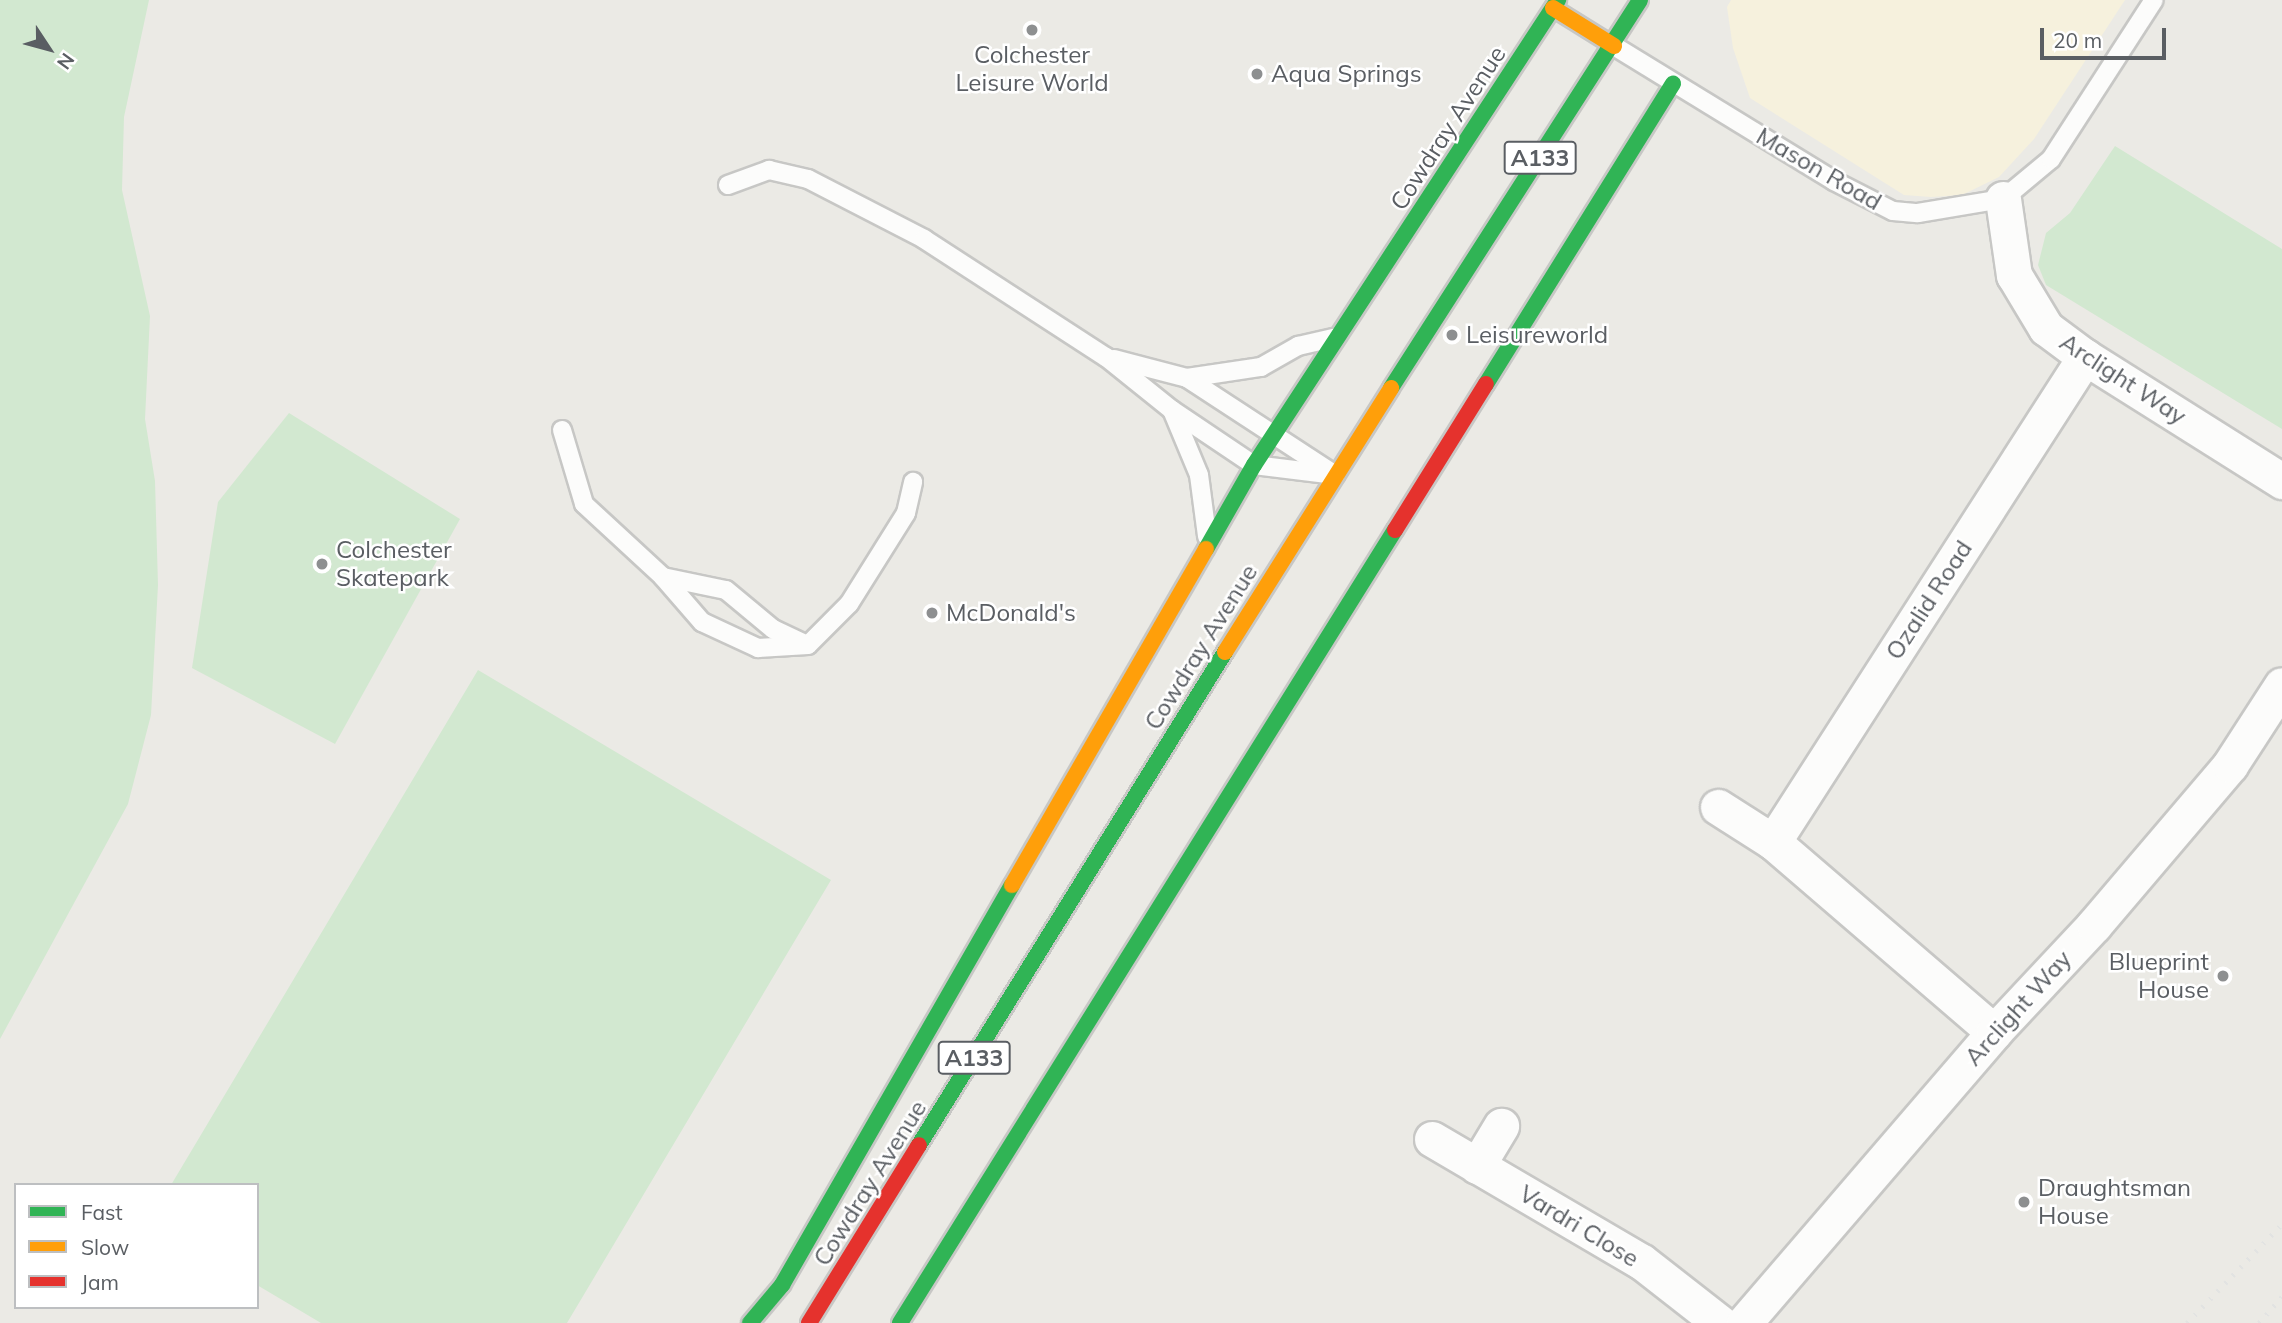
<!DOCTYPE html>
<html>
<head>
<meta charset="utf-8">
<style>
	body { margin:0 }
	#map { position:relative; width:2282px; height:1323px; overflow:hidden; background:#ebeae5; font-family:Mulish,sans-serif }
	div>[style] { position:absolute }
	.commercial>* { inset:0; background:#f6f1dd }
	.green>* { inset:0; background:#d2e8d0 }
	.roads { filter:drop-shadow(2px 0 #c7c7c5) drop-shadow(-2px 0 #c7c7c5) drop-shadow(0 2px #c7c7c5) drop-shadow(0 -2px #c7c7c5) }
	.lane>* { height:18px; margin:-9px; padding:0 9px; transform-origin:9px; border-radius:9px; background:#fcfcfb }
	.street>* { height:35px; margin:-17.5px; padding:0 17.5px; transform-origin:17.5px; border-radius:17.5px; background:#fcfcfb }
	.fast>* { height:16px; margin:-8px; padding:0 8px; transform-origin:8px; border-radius:8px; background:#30b455 }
	.slow>* { height:16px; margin:-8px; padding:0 8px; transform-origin:8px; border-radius:8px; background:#ff9f0a }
	.jam>* { height:16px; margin:-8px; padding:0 8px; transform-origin:8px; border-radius:8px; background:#e5322d }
	.rail>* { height:5px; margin-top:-2.5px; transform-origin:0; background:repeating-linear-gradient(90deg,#e2e3e2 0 2px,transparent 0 11px) }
	.dots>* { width:19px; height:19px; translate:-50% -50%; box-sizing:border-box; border:4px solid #fff; border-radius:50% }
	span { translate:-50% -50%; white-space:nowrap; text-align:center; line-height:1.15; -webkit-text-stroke:5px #fff; paint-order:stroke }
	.shield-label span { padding:2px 5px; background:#fff; border:2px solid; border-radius:5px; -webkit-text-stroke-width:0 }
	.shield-label { font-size:23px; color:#5a5e63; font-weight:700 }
	.poi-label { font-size:24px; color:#5a5e63 }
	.left { translate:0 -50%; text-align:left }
	.right { translate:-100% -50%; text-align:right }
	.street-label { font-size:24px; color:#5a5e63 }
	.legend { position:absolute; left:14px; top:1183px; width:245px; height:126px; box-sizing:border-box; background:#fff; border:2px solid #bdbfc1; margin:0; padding:9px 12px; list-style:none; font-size:21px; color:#5a5e63 }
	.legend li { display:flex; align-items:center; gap:14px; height:35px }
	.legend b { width:35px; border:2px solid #bdbfc1 }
	.north { position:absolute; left:14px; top:14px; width:70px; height:70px; -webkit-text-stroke:5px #fff; paint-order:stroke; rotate:126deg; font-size:19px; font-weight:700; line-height:28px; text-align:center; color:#5a5e63 }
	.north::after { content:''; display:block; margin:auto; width:24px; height:32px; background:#5a5e63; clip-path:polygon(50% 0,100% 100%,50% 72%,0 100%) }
	.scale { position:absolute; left:2040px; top:28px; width:126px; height:32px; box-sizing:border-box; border:4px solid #5a5e63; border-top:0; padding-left:9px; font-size:21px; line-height:24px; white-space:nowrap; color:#5a5e63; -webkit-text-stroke:5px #fff; paint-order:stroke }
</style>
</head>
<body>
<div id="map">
	<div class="commercial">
		<i style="clip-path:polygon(1731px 0,2125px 0,2034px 139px,1999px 177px,1962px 195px,1931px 197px,1904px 195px,1750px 98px,1733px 48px,1727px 7px)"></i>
	</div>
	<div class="green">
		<i style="clip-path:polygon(0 0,149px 0,124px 117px,122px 190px,150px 316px,145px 419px,155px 481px,158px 585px,151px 715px,128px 804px,0 1039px)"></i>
		<i style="clip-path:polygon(2115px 146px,2282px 249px,2282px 429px,2046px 285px,2038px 265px,2046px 233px,2070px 213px)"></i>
		<i style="clip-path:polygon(289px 413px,460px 519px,335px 744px,192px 668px,218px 502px)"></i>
		<i style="clip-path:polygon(478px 670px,831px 880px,567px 1323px,321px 1323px,257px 1285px,257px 1185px,171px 1185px)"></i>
	</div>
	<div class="roads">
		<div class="lane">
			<i style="left:1614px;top:46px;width:258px;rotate:31.5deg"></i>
			<i style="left:1834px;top:181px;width:66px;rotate:27deg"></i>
			<i style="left:1893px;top:211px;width:25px;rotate:5deg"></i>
			<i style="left:1918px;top:213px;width:86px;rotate:-9.4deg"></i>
			<i style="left:2003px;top:199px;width:62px;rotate:-39.8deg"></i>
			<i style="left:2051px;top:159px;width:189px;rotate:-57.1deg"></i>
			<i style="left:728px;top:185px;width:44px;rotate:-20.1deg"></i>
			<i style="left:769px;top:170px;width:40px;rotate:13deg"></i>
			<i style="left:808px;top:179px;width:131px;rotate:27.3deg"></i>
			<i style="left:924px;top:239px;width:217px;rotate:33deg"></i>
			<i style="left:1106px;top:357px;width:85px;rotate:38.8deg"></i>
			<i style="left:1172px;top:410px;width:99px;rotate:33.9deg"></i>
			<i style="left:1254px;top:465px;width:82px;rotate:7deg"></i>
			<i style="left:1114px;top:359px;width:75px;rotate:14.6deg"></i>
			<i style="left:1187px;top:378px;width:170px;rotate:33.2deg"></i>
			<i style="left:1187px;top:378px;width:75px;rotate:-8.5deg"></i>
			<i style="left:1261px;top:367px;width:43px;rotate:-29.6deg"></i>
			<i style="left:1298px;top:346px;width:37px;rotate:-13deg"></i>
			<i style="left:1172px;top:410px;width:70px;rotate:67.4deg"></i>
			<i style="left:1199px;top:475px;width:62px;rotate:82.5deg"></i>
			<i style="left:562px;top:430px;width:77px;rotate:73.4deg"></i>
			<i style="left:584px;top:504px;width:108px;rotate:42.7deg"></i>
			<i style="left:663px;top:577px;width:60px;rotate:49.1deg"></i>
			<i style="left:702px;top:622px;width:62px;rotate:24.9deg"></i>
			<i style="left:758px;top:648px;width:50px;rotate:-3.4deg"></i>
			<i style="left:808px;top:645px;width:58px;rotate:-45deg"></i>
			<i style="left:849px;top:604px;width:107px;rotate:-57.9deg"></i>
			<i style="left:906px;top:513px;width:32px;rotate:-77deg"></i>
			<i style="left:663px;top:577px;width:64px;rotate:11.7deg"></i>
			<i style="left:726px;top:590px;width:61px;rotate:39.7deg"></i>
			<i style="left:773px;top:629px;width:35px;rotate:25deg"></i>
		</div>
		<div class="street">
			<i style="left:2003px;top:199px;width:77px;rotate:81.8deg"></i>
			<i style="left:2014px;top:275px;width:62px;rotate:58.9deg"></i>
			<i style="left:2046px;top:328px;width:49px;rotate:36.6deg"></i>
			<i style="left:2085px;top:357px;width:233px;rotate:32.2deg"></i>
			<i style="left:1718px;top:807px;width:65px;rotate:32.5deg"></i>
			<i style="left:1994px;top:1032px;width:291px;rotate:-139.3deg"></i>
			<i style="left:1773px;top:842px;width:577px;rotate:-57.25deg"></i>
			<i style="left:1432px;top:1139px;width:243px;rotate:30.4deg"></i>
			<i style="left:1642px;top:1262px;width:99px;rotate:38deg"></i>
			<i style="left:1477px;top:1166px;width:47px;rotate:-59deg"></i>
			<i style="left:1744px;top:1323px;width:384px;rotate:-49.3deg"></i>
			<i style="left:1994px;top:1032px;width:146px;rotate:-46.9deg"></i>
			<i style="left:2094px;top:925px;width:210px;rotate:-49.6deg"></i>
			<i style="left:2230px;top:765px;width:95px;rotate:-57deg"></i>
		</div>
		<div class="fast">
			<i style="left:1486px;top:384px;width:354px;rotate:-58.1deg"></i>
			<i style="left:1391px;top:388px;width:461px;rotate:-57.3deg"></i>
			<i style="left:1206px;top:549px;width:97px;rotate:-60.3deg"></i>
			<i style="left:1254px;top:465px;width:556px;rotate:-56.82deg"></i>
			<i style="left:919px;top:1145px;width:580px;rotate:-58.17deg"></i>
			<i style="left:750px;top:1323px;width:50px;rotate:-49.9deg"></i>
			<i style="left:782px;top:1285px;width:461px;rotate:-60.1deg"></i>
			<i style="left:900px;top:1323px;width:935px;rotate:-58.03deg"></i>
		</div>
		<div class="slow">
			<i style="left:1553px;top:8px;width:72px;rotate:31.9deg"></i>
			<i style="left:1225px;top:652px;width:312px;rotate:-57.8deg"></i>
			<i style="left:1012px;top:885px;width:388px;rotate:-60deg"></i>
		</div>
		<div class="jam">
			<i style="left:1395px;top:530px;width:172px;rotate:-58.1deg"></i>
			<i style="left:809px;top:1323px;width:209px;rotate:-58.3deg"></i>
		</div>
	</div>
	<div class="rail">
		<i style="left:2187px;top:1323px;width:137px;rotate:-46.2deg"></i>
		<i style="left:2259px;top:1323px;width:35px;rotate:-49deg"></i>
	</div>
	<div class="dots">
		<i style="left:1032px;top:30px;background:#8d8f90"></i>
		<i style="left:1257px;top:74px;background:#8d8f90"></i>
		<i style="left:1452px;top:335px;background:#8d8f90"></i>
		<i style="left:322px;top:564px;background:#8d8f90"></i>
		<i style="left:932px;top:613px;background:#8d8f90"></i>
		<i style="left:2223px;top:976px;background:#8d8f90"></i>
		<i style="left:2024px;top:1202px;background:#8d8f90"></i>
	</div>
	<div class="shield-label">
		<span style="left:1540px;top:158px">A133</span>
		<span style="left:974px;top:1058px">A133</span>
	</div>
	<div class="poi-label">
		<span style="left:1032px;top:69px">Colchester<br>Leisure World</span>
		<span class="left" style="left:1271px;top:74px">Aqua Springs</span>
		<span class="left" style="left:1466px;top:335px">Leisureworld</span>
		<span class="left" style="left:336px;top:564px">Colchester<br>Skatepark</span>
		<span class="left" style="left:946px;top:613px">McDonald's</span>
		<span class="right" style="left:2209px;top:976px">Blueprint<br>House</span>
		<span class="left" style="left:2038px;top:1202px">Draughtsman<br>House</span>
	</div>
	<div class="street-label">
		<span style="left:1448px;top:128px;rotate:-57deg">Cowdray Avenue</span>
		<span style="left:1819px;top:169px;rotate:30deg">Mason Road</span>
		<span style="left:2123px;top:379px;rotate:33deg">Arclight Way</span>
		<span style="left:1929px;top:600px;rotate:-57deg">Ozalid Road</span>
		<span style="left:1201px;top:647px;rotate:-58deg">Cowdray Avenue</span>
		<span style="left:2018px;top:1008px;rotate:-48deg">Arclight Way</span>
		<span style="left:870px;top:1183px;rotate:-58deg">Cowdray Avenue</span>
		<span style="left:1579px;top:1226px;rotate:31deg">Vardri Close</span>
	</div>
	<ul class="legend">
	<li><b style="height:9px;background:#30b455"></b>Fast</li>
	<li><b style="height:9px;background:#ff9f0a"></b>Slow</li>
	<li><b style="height:9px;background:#e5322d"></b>Jam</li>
	</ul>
	<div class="north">N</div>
	<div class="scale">20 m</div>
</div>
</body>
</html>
